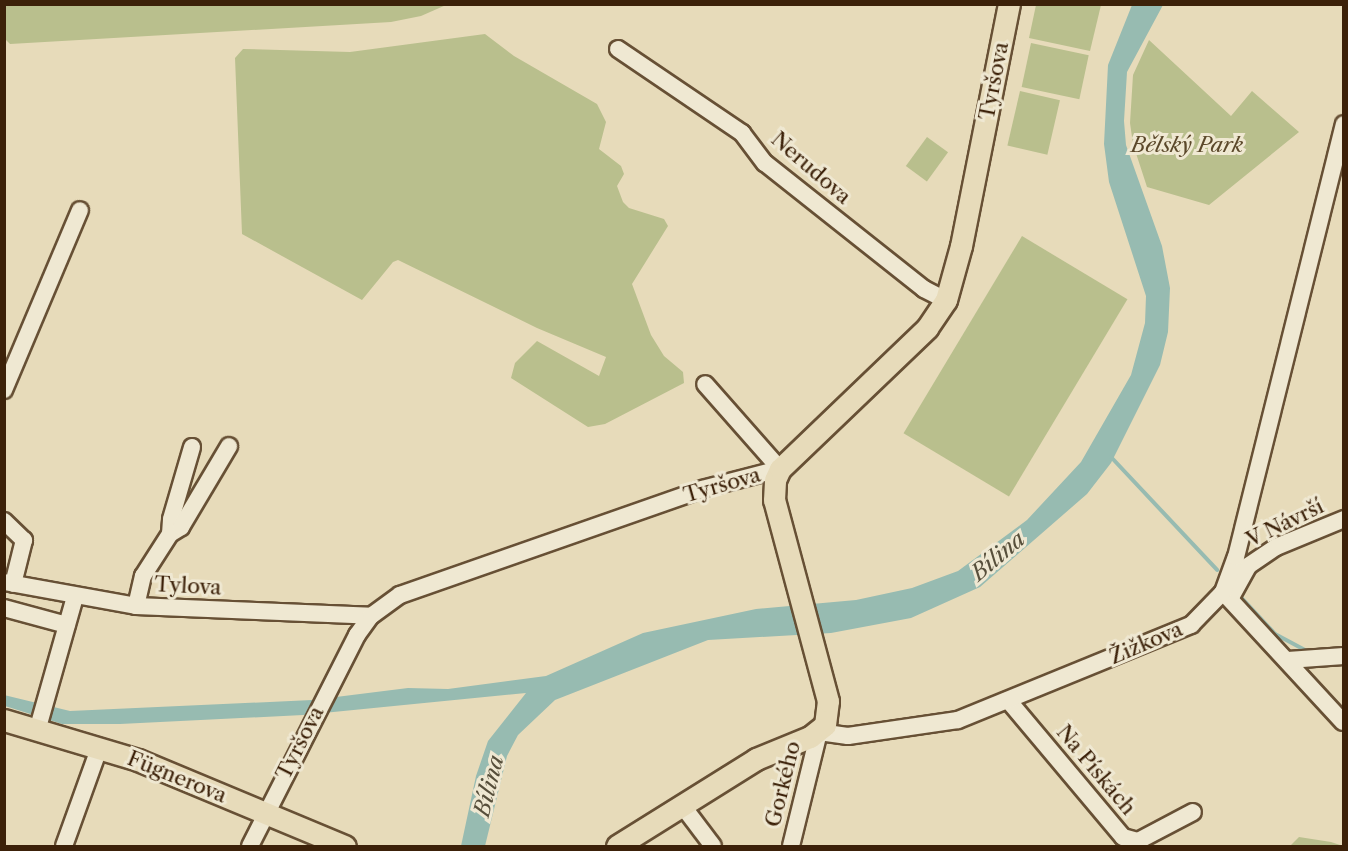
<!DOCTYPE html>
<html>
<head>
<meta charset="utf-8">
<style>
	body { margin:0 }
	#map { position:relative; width:1348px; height:851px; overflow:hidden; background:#e7dbba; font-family:"Libre Caslon Text",serif }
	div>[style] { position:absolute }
	.green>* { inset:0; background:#b9bf8d; transform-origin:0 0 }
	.water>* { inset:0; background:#97bbb1 }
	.stream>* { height:4px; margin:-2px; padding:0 2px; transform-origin:2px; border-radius:2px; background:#97bbb1 }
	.roads { filter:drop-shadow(2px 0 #675035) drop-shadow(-2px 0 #675035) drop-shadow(0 2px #675035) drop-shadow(0 -2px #675035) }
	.minor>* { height:16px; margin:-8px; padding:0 8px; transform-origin:8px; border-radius:8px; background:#efe8d2 }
	.major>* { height:21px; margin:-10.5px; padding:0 10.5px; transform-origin:10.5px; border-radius:10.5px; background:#e7dbba }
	span { translate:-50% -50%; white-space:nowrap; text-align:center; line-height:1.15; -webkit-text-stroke:6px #efe8d2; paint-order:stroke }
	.street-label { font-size:21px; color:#3c2109 }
	.park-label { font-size:21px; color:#5b482a; font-style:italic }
	.water-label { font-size:22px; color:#574f3b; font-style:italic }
	.frame { position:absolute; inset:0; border:6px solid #3c2109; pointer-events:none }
</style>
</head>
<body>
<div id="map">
	<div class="green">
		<i style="clip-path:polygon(4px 5px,5px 4px,446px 5px,421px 16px,391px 22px,10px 44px,5px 39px)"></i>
		<i style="clip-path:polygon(1036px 5px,1101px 5px,1090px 51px,1029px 38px)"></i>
		<i style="clip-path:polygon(485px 34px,514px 56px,597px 104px,606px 122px,599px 149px,621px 166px,624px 174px,617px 186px,623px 202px,629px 208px,664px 219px,668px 226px,632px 284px,651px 335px,664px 356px,683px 372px,684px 383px,605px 424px,588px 427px,511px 378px,515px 363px,537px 341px,599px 376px,606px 357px,537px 328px,398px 260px,393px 262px,362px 300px,242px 234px,235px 58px,243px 49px,350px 52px)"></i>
		<i style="clip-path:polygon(1149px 40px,1231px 116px,1252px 91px,1299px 132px,1209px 205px,1147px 187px,1133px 144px,1130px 123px,1133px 75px)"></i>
		<i style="left:1031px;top:43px;width:59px;height:45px;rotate:12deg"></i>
		<i style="left:1020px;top:91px;width:41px;height:56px;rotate:13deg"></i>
		<i style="left:927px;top:137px;width:26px;height:36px;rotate:36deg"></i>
		<i style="left:1022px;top:236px;width:123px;height:230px;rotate:31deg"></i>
		<i style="clip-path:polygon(1299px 837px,1331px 842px,1343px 846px,1290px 846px)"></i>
	</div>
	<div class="water">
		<i style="clip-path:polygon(1132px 5px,1163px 5px,1127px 72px,1124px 121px,1126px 145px,1162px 246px,1170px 288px,1168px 332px,1160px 365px,1111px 463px,1087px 494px,980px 587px,911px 618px,831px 633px,708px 640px,555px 700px,518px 735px,507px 756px,485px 846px,461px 846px,476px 776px,488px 741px,526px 693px,303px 715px,120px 724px,62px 724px,5px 706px,4px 695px,70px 711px,312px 700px,408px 688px,448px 689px,546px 676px,643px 633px,756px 609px,856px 600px,912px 588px,958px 571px,1027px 520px,1081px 462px,1131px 375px,1145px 323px,1146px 296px,1109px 182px,1104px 144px,1108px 65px)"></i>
	</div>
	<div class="stream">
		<i style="left:1111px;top:457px;width:155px;rotate:46.8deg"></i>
		<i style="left:1238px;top:594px;width:54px;rotate:47.2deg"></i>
		<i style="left:1275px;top:634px;width:36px;rotate:28deg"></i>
	</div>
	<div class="roads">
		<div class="minor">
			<i style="left:618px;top:49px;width:150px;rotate:34.1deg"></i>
			<i style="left:742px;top:133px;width:38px;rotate:53deg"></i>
			<i style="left:765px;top:163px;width:203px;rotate:38.4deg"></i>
			<i style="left:924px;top:289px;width:25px;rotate:27deg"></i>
			<i style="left:4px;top:390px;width:195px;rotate:-67.1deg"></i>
			<i style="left:4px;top:521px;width:28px;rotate:44deg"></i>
			<i style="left:24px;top:540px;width:45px;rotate:104deg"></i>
			<i style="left:170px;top:534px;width:15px;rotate:-86deg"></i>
			<i style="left:171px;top:519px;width:75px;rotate:-73.7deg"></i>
			<i style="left:4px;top:582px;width:134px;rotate:10.3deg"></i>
			<i style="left:136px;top:606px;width:235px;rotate:2.4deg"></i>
			<i style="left:1223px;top:592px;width:177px;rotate:47.3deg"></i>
			<i style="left:1230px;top:599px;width:38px;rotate:-61deg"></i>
			<i style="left:1248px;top:566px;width:34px;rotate:-34deg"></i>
			<i style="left:1276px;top:547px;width:74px;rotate:-22.4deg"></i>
			<i style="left:136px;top:606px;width:31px;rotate:-77deg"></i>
			<i style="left:143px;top:576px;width:50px;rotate:-57.3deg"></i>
			<i style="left:170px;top:534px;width:13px;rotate:-32deg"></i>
			<i style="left:181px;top:527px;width:94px;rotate:-59.3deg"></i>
			<i style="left:4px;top:608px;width:65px;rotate:15.1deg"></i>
			<i style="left:1288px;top:660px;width:56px;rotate:-4.1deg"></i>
			<i style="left:1008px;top:700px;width:179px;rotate:50deg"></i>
			<i style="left:1123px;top:837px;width:16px;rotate:15deg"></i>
			<i style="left:1138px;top:841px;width:62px;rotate:-27.8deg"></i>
			<i style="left:37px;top:731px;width:139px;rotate:-74.2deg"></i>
			<i style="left:682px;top:805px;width:51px;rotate:52.9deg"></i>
			<i style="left:64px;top:846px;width:103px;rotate:-70.2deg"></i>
			<i style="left:250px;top:846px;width:237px;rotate:-63.1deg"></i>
			<i style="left:357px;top:635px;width:24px;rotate:-54deg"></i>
			<i style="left:371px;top:616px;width:36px;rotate:-36deg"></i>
			<i style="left:400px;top:595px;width:320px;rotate:-19.3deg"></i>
			<i style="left:702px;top:489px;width:81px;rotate:-14.4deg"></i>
			<i style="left:780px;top:469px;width:113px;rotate:-131.4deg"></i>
			<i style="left:791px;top:846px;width:117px;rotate:-76.2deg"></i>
			<i style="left:819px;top:732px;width:29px;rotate:8deg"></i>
			<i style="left:848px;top:736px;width:111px;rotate:-8.3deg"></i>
			<i style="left:958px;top:720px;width:252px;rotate:-22.2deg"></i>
			<i style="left:1191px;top:625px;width:46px;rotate:-45.9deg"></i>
			<i style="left:1223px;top:592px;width:37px;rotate:-70deg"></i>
			<i style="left:1236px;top:557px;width:446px;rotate:-76deg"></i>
		</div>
		<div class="major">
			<i style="left:4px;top:720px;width:140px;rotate:16.6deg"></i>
			<i style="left:138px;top:760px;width:224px;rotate:22.6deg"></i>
			<i style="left:617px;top:846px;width:164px;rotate:-32deg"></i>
			<i style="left:756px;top:759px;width:58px;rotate:-22.2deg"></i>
			<i style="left:810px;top:737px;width:19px;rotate:-39deg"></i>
			<i style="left:825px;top:725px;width:24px;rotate:-83deg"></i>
			<i style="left:828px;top:701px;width:208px;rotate:-105deg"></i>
			<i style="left:774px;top:500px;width:20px;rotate:-87deg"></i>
			<i style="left:775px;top:480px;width:12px;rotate:-66deg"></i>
			<i style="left:780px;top:469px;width:204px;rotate:-43.8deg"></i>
			<i style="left:927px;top:328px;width:34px;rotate:-56deg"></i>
			<i style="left:946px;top:300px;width:56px;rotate:-74.5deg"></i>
			<i style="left:961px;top:246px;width:247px;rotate:-78.8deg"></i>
		</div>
	</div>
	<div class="street-label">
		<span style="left:994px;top:81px;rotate:-79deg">Tyršova</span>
		<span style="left:811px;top:168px;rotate:41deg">Nerudova</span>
		<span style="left:722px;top:485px;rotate:-16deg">Tyršova</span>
		<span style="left:1285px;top:523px;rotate:-26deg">V Návrší</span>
		<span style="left:188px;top:586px;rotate:3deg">Tylova</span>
		<span style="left:1146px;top:643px;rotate:-23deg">Žižkova</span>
		<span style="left:300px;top:743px;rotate:-63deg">Tyršova</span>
		<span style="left:1096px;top:770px;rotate:50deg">Na Pískách</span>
		<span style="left:177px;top:777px;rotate:22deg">Fügnerova</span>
		<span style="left:783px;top:784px;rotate:-76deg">Gorkého</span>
	</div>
	<div class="park-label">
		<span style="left:1187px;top:145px">Bělský Park</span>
	</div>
	<div class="water-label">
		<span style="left:998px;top:556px;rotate:-40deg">Bílina</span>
		<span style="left:489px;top:786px;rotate:-76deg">Bílina</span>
	</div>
	<div class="frame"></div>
</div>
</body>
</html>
